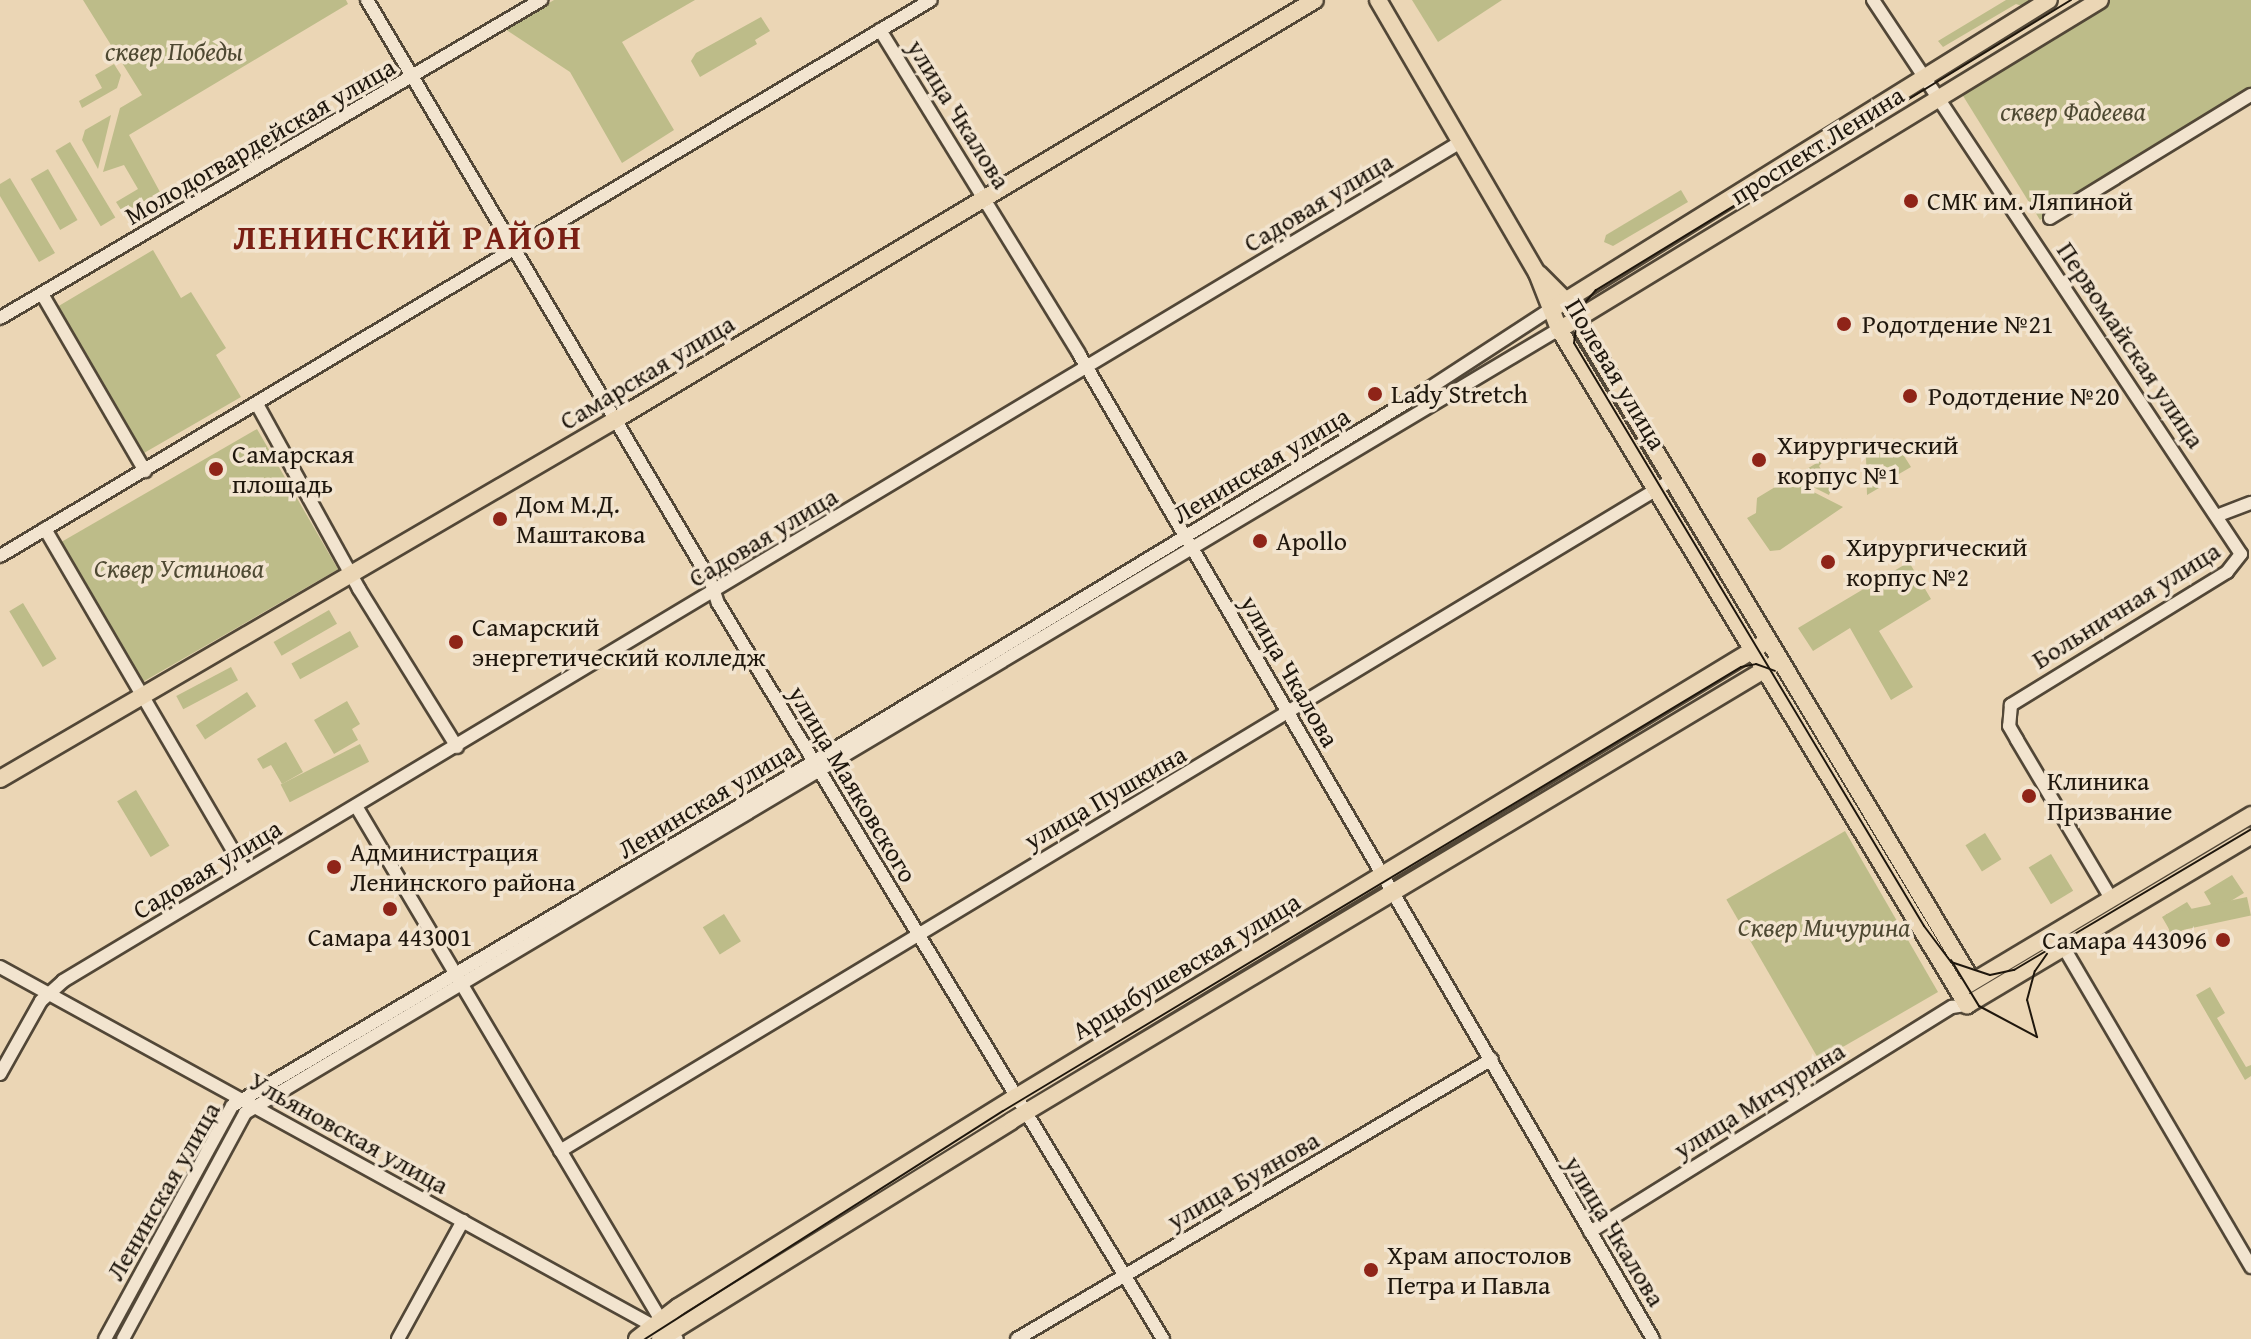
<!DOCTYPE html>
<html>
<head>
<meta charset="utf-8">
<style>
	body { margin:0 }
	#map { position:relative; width:2251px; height:1339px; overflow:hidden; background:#ebd6b5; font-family:"Gentium Book Plus",serif }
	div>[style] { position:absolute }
	.green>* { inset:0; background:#bdbc89; transform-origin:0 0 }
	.roads { filter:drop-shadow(2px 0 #524737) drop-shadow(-2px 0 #524737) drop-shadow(0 2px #524737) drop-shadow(0 -2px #524737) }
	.minor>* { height:12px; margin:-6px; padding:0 6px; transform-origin:6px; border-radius:6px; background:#f2e4cf }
	.major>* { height:16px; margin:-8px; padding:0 8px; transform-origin:8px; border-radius:8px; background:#ebd6b5 }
	.tram>* { height:2px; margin:-1px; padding:0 1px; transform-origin:1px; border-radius:1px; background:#1f170d }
	.dots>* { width:22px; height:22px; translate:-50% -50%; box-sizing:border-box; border:4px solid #f2e4cf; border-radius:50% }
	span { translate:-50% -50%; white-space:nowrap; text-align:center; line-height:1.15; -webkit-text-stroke:7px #f2e4cf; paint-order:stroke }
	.park-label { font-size:26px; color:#4e4932; font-style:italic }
	.street-label { font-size:26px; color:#1f170d }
	.poi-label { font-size:26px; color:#1f170d }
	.left { translate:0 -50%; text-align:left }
	.right { translate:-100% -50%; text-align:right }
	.district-label { font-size:34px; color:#7a1f14; font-weight:700; letter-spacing:2px }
</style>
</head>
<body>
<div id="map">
	<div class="green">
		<i style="clip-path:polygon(83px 0,346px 0,348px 4px,129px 135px,160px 192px,123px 213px,116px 202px,138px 189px,124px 165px,103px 172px,120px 108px,142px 95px)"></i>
		<i style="clip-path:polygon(554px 0,695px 0,622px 42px,674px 130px,622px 163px,570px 72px,505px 29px)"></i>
		<i style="clip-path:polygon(1412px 0,1502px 0,1438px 42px)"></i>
		<i style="clip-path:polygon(2006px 0,2033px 0,2022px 6px,2016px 4px,1943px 47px,1938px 41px)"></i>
		<i style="clip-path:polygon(2109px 0,2251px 0,2251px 91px,2040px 220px,1960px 91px)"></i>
		<i style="clip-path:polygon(761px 17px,770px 31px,755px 40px,757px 44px,700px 77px,691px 61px,696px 53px)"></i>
		<i style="clip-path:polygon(114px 64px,121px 75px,117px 88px,82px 108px,79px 101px,102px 88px,95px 75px)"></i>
		<i style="clip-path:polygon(111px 115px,98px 169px,82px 140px,85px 130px)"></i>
		<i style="left:70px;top:142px;width:88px;height:17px;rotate:59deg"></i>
		<i style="left:48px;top:169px;width:59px;height:20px;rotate:60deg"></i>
		<i style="clip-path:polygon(10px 178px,55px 253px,39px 262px,0 196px,0 184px)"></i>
		<i style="clip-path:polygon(1681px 190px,1688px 202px,1613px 246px,1604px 242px,1606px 235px)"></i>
		<i style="clip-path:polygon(153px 250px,181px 298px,191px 292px,226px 348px,216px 355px,241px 397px,144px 453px,57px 307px)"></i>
		<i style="left:257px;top:429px;width:162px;height:228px;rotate:60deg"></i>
		<i style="clip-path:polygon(1894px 440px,1911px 467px,1892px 478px,1883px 464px,1870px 472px,1879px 488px,1867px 495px,1866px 457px)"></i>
		<i style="clip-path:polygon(1827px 457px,1819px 466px,1826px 477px,1835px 479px,1829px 495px,1793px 477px)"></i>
		<i style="clip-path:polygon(1788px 479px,1843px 507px,1780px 550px,1770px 551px,1747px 518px,1756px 513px,1757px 498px)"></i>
		<i style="clip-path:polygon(1909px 562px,1931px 599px,1879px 631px,1913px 687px,1891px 700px,1850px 628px,1813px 651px,1798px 628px)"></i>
		<i style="left:23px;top:603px;width:65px;height:16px;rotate:59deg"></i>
		<i style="left:329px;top:610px;width:16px;height:64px;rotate:60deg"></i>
		<i style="left:350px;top:631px;width:18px;height:67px;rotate:61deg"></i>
		<i style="left:231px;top:667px;width:15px;height:62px;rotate:62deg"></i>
		<i style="left:247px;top:692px;width:17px;height:61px;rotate:57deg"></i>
		<i style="clip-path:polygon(347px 701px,360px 724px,352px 729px,358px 740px,334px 754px,314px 720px)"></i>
		<i style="clip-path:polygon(286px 742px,303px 772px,282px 784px,271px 765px,263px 769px,257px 759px)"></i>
		<i style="left:360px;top:744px;width:20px;height:89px;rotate:63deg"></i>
		<i style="left:136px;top:790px;width:65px;height:22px;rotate:59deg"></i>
		<i style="left:1845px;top:831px;width:186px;height:137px;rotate:60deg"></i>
		<i style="left:1985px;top:833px;width:31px;height:23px;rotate:58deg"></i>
		<i style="left:2051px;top:854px;width:43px;height:26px;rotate:59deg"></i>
		<i style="clip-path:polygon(2232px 875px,2244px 893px,2173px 936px,2162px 917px,2187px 902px,2195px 914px,2211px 904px,2204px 892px)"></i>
		<i style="left:2247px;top:897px;width:19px;height:83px;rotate:78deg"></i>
		<i style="left:724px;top:914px;width:32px;height:25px;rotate:58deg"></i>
		<i style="clip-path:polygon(2210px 987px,2225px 1013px,2217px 1018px,2246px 1067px,2251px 1065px,2251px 1076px,2245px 1080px,2196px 995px)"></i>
	</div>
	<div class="roads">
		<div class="minor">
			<i style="left:367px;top:0;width:674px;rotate:59.4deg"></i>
			<i style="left:710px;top:580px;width:24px;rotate:71deg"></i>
			<i style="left:718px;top:603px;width:860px;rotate:58.84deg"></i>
			<i style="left:1873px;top:0;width:665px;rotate:56.41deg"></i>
			<i style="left:2241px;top:554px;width:23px;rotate:128deg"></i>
			<i style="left:2227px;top:572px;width:254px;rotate:148.4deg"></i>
			<i style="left:2011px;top:705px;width:21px;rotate:95deg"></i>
			<i style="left:2009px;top:726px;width:16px;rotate:60deg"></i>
			<i style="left:2017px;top:740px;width:186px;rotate:59.3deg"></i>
			<i style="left:880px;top:30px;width:380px;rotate:58.4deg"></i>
			<i style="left:1079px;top:354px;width:1140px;rotate:59.77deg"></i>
			<i style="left:2050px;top:218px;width:236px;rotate:-31.5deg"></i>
			<i style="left:42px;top:294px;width:205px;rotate:59.8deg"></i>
			<i style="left:0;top:318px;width:628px;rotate:-30.45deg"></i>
			<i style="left:258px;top:406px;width:209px;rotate:61.1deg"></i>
			<i style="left:359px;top:589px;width:186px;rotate:58.2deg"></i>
			<i style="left:2219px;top:515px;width:34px;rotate:-21deg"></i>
			<i style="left:45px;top:529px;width:396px;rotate:59.7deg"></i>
			<i style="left:0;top:556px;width:1084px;rotate:-30.85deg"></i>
			<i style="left:356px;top:806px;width:606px;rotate:59.33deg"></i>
			<i style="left:2064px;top:948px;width:370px;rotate:59.6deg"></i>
			<i style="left:0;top:967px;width:772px;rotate:28.79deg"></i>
			<i style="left:0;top:1074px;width:84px;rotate:-60.7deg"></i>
			<i style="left:41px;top:1001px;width:30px;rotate:-42deg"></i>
			<i style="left:63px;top:981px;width:1628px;rotate:-30.98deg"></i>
			<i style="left:560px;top:1151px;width:1299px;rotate:-31.11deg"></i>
			<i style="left:1590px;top:1232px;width:426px;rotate:-31.9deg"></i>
			<i style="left:1952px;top:1007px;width:15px;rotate:-8deg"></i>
			<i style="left:105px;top:1339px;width:265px;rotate:-61.4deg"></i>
			<i style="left:232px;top:1106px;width:664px;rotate:-30.62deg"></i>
			<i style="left:803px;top:768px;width:724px;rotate:-31.21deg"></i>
			<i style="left:1422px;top:393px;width:150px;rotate:-33.1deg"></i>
			<i style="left:123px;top:1339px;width:257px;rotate:-61.6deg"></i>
			<i style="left:245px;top:1113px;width:1530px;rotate:-30.82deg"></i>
			<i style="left:398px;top:1339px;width:135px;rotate:-61.2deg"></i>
			<i style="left:1017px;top:1339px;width:551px;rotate:-30.52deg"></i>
		</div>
		<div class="major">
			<i style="left:1378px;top:0;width:316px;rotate:59.8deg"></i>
			<i style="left:1537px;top:273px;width:60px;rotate:68.6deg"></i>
			<i style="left:1559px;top:329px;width:790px;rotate:58.89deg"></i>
			<i style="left:1967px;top:1005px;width:330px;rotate:-30.8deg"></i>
			<i style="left:1539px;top:274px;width:37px;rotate:45deg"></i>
			<i style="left:1565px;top:300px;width:793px;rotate:59.14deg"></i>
			<i style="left:1557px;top:306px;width:579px;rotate:-31.88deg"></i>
			<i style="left:1567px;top:325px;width:624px;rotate:-31.37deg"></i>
			<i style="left:0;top:779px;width:712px;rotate:-30.27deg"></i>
			<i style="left:615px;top:420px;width:816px;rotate:-30.96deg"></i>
			<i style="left:1964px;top:987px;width:335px;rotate:-30.9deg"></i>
			<i style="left:637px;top:1339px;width:52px;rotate:-38deg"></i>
			<i style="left:678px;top:1307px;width:398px;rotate:-31.9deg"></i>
			<i style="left:1016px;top:1097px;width:877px;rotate:-31.24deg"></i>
			<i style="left:660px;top:1339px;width:413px;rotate:-31.8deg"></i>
			<i style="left:1011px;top:1121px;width:895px;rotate:-30.92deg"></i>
		</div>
	</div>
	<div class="tram">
		<i style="left:2071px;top:0;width:557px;rotate:148.59deg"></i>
		<i style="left:1596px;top:290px;width:28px;rotate:131deg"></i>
		<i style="left:1578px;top:311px;width:32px;rotate:97deg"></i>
		<i style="left:1574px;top:343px;width:680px;rotate:59.02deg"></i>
		<i style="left:1924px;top:926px;width:45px;rotate:53.1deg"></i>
		<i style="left:1951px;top:962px;width:41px;rotate:18.4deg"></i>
		<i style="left:1990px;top:975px;width:25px;rotate:-12deg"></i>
		<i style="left:2014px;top:970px;width:276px;rotate:-30.7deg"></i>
		<i style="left:1951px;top:960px;width:54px;rotate:58.7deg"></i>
		<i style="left:1979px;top:1006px;width:66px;rotate:28.1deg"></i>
		<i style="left:2037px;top:1037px;width:38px;rotate:-105deg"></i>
		<i style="left:2027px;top:1000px;width:30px;rotate:-75deg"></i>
		<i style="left:2035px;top:971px;width:21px;rotate:-55deg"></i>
		<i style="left:645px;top:1339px;width:424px;rotate:-32.5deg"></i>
		<i style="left:1003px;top:1111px;width:861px;rotate:-31.03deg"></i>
		<i style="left:1741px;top:667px;width:15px;rotate:-11deg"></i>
		<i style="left:1756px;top:664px;width:20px;rotate:20deg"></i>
	</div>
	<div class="dots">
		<i style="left:1911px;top:201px;background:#8f2418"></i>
		<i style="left:1844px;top:324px;background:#8f2418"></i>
		<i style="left:1375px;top:394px;background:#8f2418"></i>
		<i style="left:1910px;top:396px;background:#8f2418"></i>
		<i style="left:1759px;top:460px;background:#8f2418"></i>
		<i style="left:216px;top:469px;background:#8f2418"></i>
		<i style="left:500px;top:519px;background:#8f2418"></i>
		<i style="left:1260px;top:541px;background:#8f2418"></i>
		<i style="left:1828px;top:562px;background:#8f2418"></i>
		<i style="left:456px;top:642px;background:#8f2418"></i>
		<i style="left:2029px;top:796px;background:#8f2418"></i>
		<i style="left:334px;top:867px;background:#8f2418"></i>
		<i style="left:390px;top:909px;background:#8f2418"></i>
		<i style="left:2223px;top:940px;background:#8f2418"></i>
		<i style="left:1371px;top:1270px;background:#8f2418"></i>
	</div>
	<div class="park-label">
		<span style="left:174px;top:51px">сквер Победы</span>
		<span style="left:2073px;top:111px">сквер Фадеева</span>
		<span style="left:179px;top:568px">Сквер Устинова</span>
		<span style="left:1824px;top:927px">Сквер Мичурина</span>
	</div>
	<div class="street-label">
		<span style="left:959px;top:114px;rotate:58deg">улица Чкалова</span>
		<span style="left:260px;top:141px;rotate:-30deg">Молодогвардейская улица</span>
		<span style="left:1817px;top:145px;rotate:-32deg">проспект Ленина</span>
		<span style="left:1318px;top:202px;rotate:-31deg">Садовая улица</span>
		<span style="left:2131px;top:345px;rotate:56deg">Первомайская улица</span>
		<span style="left:647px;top:372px;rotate:-31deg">Самарская улица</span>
		<span style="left:1616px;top:374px;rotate:59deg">Полевая улица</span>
		<span style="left:1261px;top:465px;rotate:-31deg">Ленинская улица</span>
		<span style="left:763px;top:537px;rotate:-31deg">Садовая улица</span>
		<span style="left:2126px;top:605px;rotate:-32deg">Больничная улица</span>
		<span style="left:1290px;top:671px;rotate:60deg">улица Чкалова</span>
		<span style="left:853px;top:784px;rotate:59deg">улица Маяковского</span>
		<span style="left:1105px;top:797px;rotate:-30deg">улица Пушкина</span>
		<span style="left:706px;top:800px;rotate:-31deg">Ленинская улица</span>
		<span style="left:207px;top:869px;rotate:-31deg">Садовая улица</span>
		<span style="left:1186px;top:966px;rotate:-31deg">Арцыбушевская улица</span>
		<span style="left:1759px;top:1100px;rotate:-32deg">улица Мичурина</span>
		<span style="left:349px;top:1133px;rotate:29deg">Ульяновская улица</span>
		<span style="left:1243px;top:1180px;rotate:-30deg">улица Буянова</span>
		<span style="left:163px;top:1191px;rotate:-60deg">Ленинская улица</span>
		<span style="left:1615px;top:1231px;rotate:59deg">улица Чкалова</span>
	</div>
	<div class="poi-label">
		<span class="left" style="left:1927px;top:201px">СМК им. Ляпиной</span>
		<span class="left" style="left:1862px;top:324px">Родотдение №21</span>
		<span class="left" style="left:1391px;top:394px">Lady Stretch</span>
		<span class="left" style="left:1928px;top:396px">Родотдение №20</span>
		<span class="left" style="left:1777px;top:460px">Хирургический<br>корпус №1</span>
		<span class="left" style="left:232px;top:469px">Самарская<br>площадь</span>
		<span class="left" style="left:516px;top:519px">Дом М.Д.<br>Маштакова</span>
		<span class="left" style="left:1276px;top:541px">Apollo</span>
		<span class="left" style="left:1846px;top:562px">Хирургический<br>корпус №2</span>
		<span class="left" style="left:472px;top:642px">Самарский<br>энергетический колледж</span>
		<span class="left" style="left:2047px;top:796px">Клиника<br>Призвание</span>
		<span class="left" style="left:350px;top:867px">Администрация<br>Ленинского района</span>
		<span style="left:390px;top:937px">Самара 443001</span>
		<span class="right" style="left:2207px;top:940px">Самара 443096</span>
		<span class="left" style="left:1387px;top:1270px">Храм апостолов<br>Петра и Павла</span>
	</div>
	<div class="district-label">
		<span style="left:408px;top:237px">ЛЕНИНСКИЙ РАЙОН</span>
	</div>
</div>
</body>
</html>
